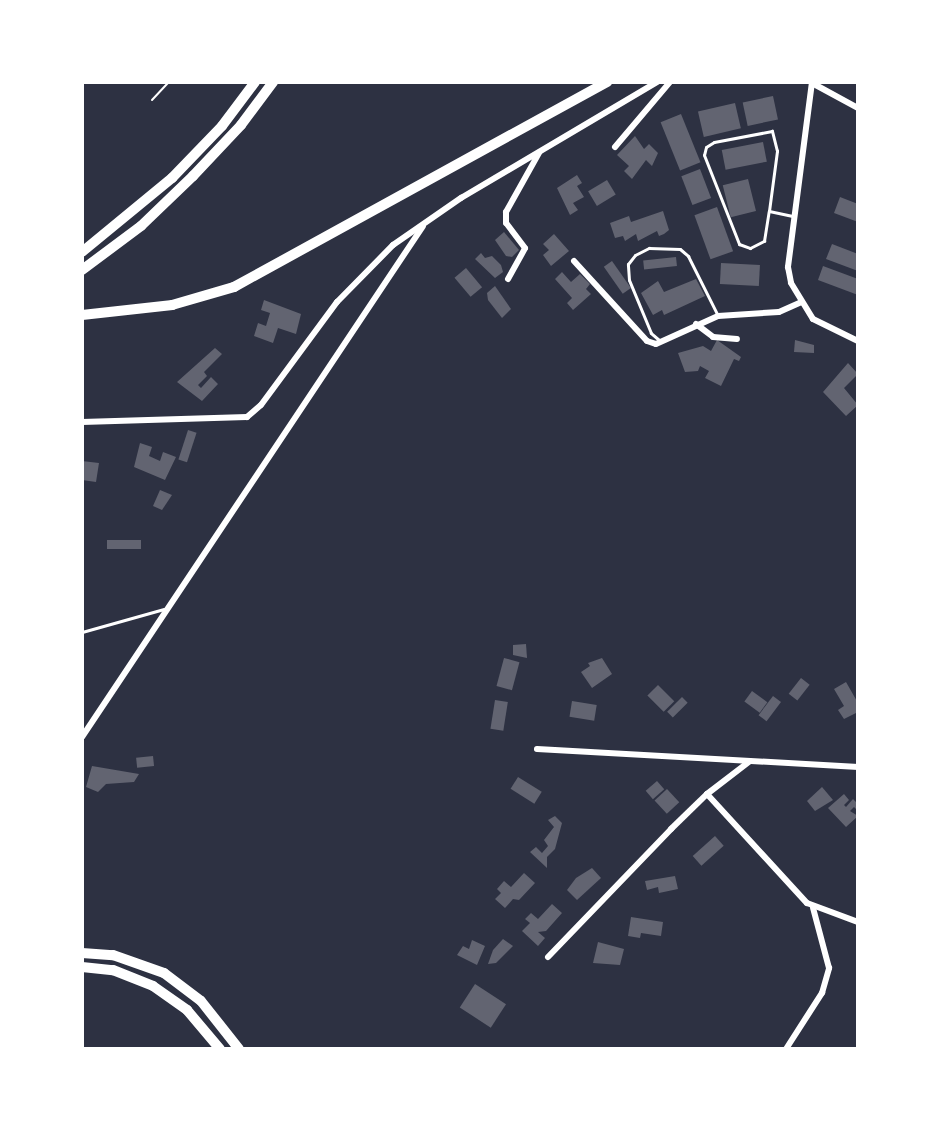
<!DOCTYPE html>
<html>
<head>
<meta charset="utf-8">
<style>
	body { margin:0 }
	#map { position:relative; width:940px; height:1131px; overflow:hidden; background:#2d3142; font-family:"PT Sans Narrow",sans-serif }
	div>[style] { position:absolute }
	.building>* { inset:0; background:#626471; transform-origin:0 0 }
	.path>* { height:2px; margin:-1px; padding:0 1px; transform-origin:1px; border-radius:1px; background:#fff }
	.service>* { height:3px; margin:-1.5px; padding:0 1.5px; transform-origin:1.5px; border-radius:1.5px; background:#fff }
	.minor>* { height:6px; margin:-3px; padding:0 3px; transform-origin:3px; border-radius:3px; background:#fff }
	.motorway>* { height:10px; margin:-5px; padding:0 5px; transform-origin:5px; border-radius:5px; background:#fff }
	span { translate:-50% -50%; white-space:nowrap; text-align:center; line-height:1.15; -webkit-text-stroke:7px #fff; paint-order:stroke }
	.frame { position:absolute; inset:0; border:84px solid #fff; pointer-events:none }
</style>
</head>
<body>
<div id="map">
	<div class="building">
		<i style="left:773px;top:96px;width:24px;height:31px;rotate:78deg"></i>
		<i style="left:735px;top:103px;width:26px;height:38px;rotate:77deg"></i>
		<i style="left:681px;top:114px;width:52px;height:22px;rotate:68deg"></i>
		<i style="clip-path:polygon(635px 136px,644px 149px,649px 144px,658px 153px,652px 166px,646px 160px,632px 179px,624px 171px,629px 166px,617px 155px)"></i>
		<i style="left:763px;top:142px;width:20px;height:42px;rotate:79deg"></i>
		<i style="left:700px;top:169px;width:31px;height:20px;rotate:69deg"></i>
		<i style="clip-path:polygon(577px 175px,582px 183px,577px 186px,584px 197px,573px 203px,578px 210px,570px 215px,557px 188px)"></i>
		<i style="left:748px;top:179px;width:33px;height:26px;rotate:76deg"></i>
		<i style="left:607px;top:180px;width:17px;height:22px;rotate:59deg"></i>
		<i style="clip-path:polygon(840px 197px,858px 204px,858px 222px,834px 213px)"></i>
		<i style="left:717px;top:207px;width:47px;height:24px;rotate:70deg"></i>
		<i style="clip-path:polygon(663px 211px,669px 230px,664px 234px,659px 236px,657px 231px,638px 241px,636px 234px,625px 241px,623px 236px,615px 238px,610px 223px,629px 216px,631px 222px)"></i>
		<i style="clip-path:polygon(504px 232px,519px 250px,512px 257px,506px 256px,495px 240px)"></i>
		<i style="clip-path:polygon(554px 234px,569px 251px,551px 266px,543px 255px,549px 250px,543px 244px)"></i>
		<i style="clip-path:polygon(832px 244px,858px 254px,858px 271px,826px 259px)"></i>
		<i style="clip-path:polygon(481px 253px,485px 258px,492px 256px,501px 265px,503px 272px,495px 278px,475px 259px)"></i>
		<i style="left:676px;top:257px;width:9px;height:33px;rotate:84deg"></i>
		<i style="left:612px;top:261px;width:33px;height:10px;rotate:55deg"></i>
		<i style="left:721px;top:263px;width:39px;height:21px;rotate:3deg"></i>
		<i style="clip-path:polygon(823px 266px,858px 279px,858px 295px,818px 280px)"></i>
		<i style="left:466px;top:268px;width:25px;height:15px;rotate:50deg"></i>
		<i style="clip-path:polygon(562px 272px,571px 282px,580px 274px,590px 284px,586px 289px,591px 294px,573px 310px,567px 303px,572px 298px,555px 279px)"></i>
		<i style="clip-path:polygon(696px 279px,705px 296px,664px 315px,662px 310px,653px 315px,641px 293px,658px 281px,664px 292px)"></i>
		<i style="clip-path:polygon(495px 286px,511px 309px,502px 318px,488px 300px,487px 293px)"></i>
		<i style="clip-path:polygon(264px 300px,301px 314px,296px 334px,278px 328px,273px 343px,254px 336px,258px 323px,266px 326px,270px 313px,261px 310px)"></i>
		<i style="clip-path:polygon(717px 340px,741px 357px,739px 361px,734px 359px,721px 386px,705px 378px,709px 371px,700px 366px,698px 371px,685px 372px,678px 353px,703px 346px,711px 351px)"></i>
		<i style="clip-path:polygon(795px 340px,814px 345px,814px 353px,794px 352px)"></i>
		<i style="clip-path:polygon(215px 348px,222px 354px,204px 372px,207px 376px,198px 385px,201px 388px,211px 377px,218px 384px,202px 401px,177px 382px)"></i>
		<i style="clip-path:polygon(848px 363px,858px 374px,844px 388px,858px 405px,846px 416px,823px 392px)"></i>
		<i style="left:188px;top:430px;width:9px;height:31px;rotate:18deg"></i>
		<i style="clip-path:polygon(140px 443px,152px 447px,149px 456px,160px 461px,163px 452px,176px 457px,165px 480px,134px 467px)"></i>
		<i style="clip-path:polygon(82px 461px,99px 463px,96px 482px,82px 480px)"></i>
		<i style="clip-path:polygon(160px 490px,172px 495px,162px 510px,153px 506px)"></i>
		<i style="left:107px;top:540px;width:34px;height:9px"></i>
		<i style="clip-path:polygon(526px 644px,527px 658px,513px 655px,513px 645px)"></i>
		<i style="left:504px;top:658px;width:16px;height:29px;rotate:15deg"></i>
		<i style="clip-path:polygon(602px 658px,612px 674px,592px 688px,581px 672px,590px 666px,588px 663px)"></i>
		<i style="left:801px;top:678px;width:11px;height:20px;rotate:38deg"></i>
		<i style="clip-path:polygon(846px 682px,858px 703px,858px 712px,844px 719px,838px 710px,844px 706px,834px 689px)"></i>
		<i style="left:658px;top:685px;width:23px;height:15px;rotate:45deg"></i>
		<i style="left:752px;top:691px;width:19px;height:13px;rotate:36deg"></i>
		<i style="left:773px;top:696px;width:10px;height:24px;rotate:37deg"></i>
		<i style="left:682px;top:697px;width:8px;height:21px;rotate:45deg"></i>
		<i style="left:495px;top:700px;width:13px;height:29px;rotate:9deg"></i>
		<i style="left:572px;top:701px;width:25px;height:16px;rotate:9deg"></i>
		<i style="left:153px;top:756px;width:10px;height:17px;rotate:84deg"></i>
		<i style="clip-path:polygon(92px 766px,139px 774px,134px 782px,106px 784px,98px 792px,86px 787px)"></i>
		<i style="left:518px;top:777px;width:28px;height:14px;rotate:32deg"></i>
		<i style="left:657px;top:781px;width:11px;height:15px;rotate:49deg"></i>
		<i style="clip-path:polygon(822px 787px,833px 800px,815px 811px,807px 801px)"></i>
		<i style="left:667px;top:789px;width:18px;height:17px;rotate:47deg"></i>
		<i style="clip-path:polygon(844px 794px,849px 800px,844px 805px,846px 807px,853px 799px,858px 804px,858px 811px,854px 807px,850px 811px,858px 816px,846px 827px,828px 808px)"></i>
		<i style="clip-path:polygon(555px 816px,562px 823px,555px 849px,547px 857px,547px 868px,530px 852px,536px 847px,542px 853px,548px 846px,544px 840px,554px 827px,548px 820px)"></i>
		<i style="left:715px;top:836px;width:13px;height:30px;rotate:48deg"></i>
		<i style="clip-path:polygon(592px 868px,601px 878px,577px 900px,567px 890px,576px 878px)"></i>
		<i style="clip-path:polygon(524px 873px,535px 883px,519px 900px,513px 899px,505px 908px,495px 899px,501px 893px,497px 889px,504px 881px,511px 887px)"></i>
		<i style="clip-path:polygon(675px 876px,678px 889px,659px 893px,658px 887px,647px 890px,645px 881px)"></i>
		<i style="clip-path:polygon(552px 904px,562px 913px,546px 931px,538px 932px,545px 938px,538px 946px,522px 931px,530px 923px,525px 919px,531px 913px,538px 919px)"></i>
		<i style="clip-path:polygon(631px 917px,663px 922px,661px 936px,641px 933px,640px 938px,628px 936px)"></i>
		<i style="clip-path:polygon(503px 939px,513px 946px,496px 963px,488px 964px,493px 950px)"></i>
		<i style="clip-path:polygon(472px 940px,485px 946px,477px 965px,457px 955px,463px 946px,469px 949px)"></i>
		<i style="clip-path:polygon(598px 942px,624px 949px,620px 965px,593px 963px)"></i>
		<i style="left:475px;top:984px;width:37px;height:28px;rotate:33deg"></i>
	</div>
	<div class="path">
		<i style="left:152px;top:100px;width:25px;rotate:-47deg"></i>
	</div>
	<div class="service">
		<i style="left:769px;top:211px;width:61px;rotate:-82.4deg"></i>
		<i style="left:777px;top:151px;width:21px;rotate:-104deg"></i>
		<i style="left:772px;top:131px;width:59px;rotate:169.3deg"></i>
		<i style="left:714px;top:142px;width:9px;rotate:148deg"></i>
		<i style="left:706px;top:147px;width:8px;rotate:104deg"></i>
		<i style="left:704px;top:155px;width:96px;rotate:68.5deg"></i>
		<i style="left:739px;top:244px;width:12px;rotate:20deg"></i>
		<i style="left:750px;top:248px;width:16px;rotate:-27deg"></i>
		<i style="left:764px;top:241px;width:30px;rotate:-81deg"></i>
		<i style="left:769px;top:211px;width:24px;rotate:12deg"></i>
		<i style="left:659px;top:340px;width:11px;rotate:-139deg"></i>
		<i style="left:651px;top:333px;width:57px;rotate:-112.5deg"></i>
		<i style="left:629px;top:280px;width:16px;rotate:-94deg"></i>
		<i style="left:628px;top:264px;width:11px;rotate:-52deg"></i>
		<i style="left:635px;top:255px;width:16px;rotate:-27deg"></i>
		<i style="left:649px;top:248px;width:31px;rotate:2deg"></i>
		<i style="left:680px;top:249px;width:11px;rotate:41deg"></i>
		<i style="left:688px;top:256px;width:67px;rotate:63.4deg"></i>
		<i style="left:82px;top:632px;width:85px;rotate:-15.7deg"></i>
	</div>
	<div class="minor">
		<i style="left:812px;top:82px;width:187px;rotate:97.4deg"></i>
		<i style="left:788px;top:267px;width:16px;rotate:79deg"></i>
		<i style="left:791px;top:283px;width:42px;rotate:58.6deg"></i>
		<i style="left:813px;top:319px;width:50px;rotate:26.1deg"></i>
		<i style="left:812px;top:83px;width:52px;rotate:28.5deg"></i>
		<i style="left:615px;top:147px;width:85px;rotate:-49.8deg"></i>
		<i style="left:574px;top:261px;width:108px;rotate:47.6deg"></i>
		<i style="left:647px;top:341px;width:9px;rotate:18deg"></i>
		<i style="left:656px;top:344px;width:68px;rotate:-24.3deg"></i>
		<i style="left:718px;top:316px;width:61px;rotate:-3.8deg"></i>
		<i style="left:779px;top:312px;width:24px;rotate:-24deg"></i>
		<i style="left:508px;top:279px;width:35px;rotate:-61deg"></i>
		<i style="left:525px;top:248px;width:31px;rotate:-127deg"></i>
		<i style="left:506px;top:223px;width:11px;rotate:-90deg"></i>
		<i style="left:506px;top:212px;width:68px;rotate:-60.8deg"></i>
		<i style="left:696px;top:324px;width:21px;rotate:37deg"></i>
		<i style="left:713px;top:337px;width:24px;rotate:5deg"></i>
		<i style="left:82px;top:422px;width:165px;rotate:-1.7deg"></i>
		<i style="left:247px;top:417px;width:18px;rotate:-41deg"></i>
		<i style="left:261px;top:405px;width:128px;rotate:-53.6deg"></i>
		<i style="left:337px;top:302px;width:80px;rotate:-45.5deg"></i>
		<i style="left:393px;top:245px;width:83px;rotate:-34.7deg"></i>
		<i style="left:461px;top:198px;width:228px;rotate:-30.6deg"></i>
		<i style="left:82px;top:737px;width:614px;rotate:-56.28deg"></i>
		<i style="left:537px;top:749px;width:322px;rotate:3.2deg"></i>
		<i style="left:707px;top:794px;width:148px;rotate:47.5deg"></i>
		<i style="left:807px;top:903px;width:54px;rotate:20.4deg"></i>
		<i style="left:548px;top:957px;width:178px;rotate:-46.1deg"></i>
		<i style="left:671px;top:829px;width:50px;rotate:-44.2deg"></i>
		<i style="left:707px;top:794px;width:54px;rotate:-37.5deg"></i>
		<i style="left:786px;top:1049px;width:67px;rotate:-57.3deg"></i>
		<i style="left:822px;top:993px;width:26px;rotate:-74deg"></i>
		<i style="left:829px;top:968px;width:62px;rotate:-104.9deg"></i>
	</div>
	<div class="motorway">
		<i style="left:82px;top:252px;width:117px;rotate:-39.4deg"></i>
		<i style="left:172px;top:178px;width:72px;rotate:-46.1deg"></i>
		<i style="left:222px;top:126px;width:55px;rotate:-53.1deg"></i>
		<i style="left:82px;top:270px;width:74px;rotate:-36.7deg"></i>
		<i style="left:141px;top:226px;width:72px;rotate:-43.9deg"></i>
		<i style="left:193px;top:176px;width:70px;rotate:-46.7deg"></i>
		<i style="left:241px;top:125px;width:54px;rotate:-53.3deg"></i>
		<i style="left:82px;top:315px;width:91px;rotate:-6.3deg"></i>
		<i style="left:172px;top:305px;width:65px;rotate:-16.2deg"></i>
		<i style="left:234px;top:287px;width:426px;rotate:-28.8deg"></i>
		<i style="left:82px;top:953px;width:31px;rotate:4deg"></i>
		<i style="left:113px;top:955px;width:54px;rotate:19.4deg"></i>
		<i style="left:164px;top:973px;width:46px;rotate:37.1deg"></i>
		<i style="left:201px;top:1001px;width:61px;rotate:51.6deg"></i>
		<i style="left:82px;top:967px;width:31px;rotate:6deg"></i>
		<i style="left:113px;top:970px;width:43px;rotate:21.8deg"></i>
		<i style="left:153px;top:986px;width:42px;rotate:35.2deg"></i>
		<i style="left:187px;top:1010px;width:51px;rotate:49.8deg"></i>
	</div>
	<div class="frame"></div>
</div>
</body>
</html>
